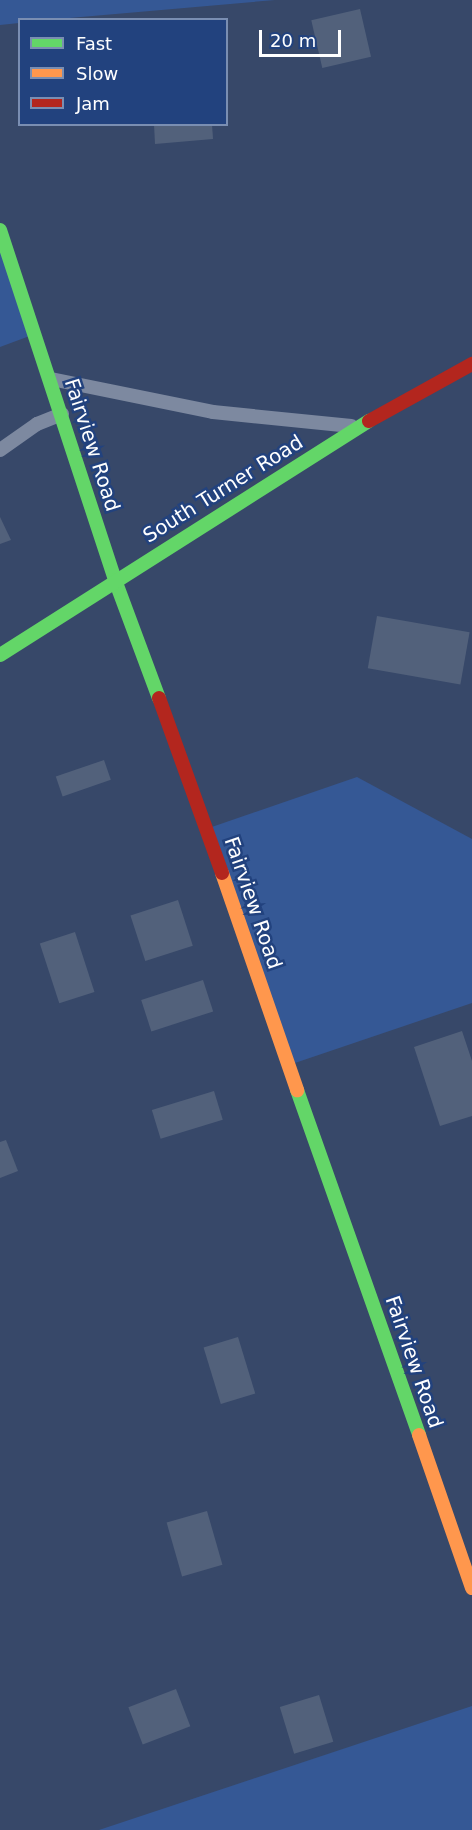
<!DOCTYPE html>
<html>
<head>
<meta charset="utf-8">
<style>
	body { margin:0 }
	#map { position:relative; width:472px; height:1830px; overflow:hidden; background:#374869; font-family:"DejaVu Sans",sans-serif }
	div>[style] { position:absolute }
	.green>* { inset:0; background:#355895 }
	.building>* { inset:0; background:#52617b; transform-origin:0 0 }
	.lane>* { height:14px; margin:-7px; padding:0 7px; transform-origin:7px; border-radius:7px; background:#7d89a0 }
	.fast>* { height:14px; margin:-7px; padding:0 7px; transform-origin:7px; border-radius:7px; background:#63d668 }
	.slow>* { height:14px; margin:-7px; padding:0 7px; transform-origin:7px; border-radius:7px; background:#ff974d }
	.jam>* { height:14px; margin:-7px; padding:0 7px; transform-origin:7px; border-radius:7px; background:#b3261e }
	span { translate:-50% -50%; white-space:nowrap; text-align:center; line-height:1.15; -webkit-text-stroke:5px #22427e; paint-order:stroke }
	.street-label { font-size:20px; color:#fff }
	.legend { position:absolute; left:18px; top:18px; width:210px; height:108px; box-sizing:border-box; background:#22427e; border:2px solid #7a8eb2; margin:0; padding:8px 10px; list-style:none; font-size:18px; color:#fff }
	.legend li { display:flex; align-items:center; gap:12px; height:30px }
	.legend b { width:30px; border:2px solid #7a8eb2 }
	.scale { position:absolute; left:259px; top:30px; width:82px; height:27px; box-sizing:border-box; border:3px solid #fff; border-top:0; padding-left:8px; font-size:18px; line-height:21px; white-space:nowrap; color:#fff; -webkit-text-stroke:4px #22427e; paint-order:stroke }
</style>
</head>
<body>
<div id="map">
	<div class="green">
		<i style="clip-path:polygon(0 0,275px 0,58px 19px,20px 20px,19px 23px,0 25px)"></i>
		<i style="clip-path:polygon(0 231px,35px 334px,0 347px)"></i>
		<i style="clip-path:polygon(357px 777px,472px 839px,472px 1003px,289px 1065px,206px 829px)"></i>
		<i style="clip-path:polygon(472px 1706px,472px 1830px,99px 1830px)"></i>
	</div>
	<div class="building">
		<i style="left:360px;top:9px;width:49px;height:50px;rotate:77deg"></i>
		<i style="clip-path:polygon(154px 124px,212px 124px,213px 139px,155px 144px)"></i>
		<i style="clip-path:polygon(0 517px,11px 540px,0 544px)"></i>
		<i style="left:377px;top:616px;width:94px;height:53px;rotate:10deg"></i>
		<i style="left:104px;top:760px;width:21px;height:51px;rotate:71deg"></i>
		<i style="left:178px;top:900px;width:48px;height:50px;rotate:72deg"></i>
		<i style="left:75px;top:932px;width:63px;height:37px;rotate:72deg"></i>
		<i style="left:203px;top:980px;width:33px;height:65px;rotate:72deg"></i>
		<i style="clip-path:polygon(462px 1031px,472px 1061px,472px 1116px,440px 1126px,414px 1047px)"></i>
		<i style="left:214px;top:1091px;width:30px;height:65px;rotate:73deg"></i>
		<i style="clip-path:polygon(6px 1140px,18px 1171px,0 1178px,0 1142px)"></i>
		<i style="left:238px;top:1337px;width:59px;height:36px;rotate:73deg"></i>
		<i style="left:207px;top:1511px;width:56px;height:42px;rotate:74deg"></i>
		<i style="left:176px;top:1689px;width:40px;height:51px;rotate:69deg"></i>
		<i style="left:319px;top:1695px;width:49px;height:41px;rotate:73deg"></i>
	</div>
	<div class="lane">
		<i style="left:51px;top:379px;width:165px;rotate:11.5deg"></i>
		<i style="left:213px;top:412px;width:139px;rotate:5.8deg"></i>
		<i style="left:0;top:450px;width:45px;rotate:-35.1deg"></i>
		<i style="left:37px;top:424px;width:27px;rotate:-22deg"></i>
	</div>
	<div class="fast">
		<i style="left:0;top:230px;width:368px;rotate:71.8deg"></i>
		<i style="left:115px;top:580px;width:126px;rotate:69.6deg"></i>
		<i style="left:0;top:655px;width:437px;rotate:-32.4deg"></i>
		<i style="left:297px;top:1090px;width:366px;rotate:70.5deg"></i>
	</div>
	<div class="slow">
		<i style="left:222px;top:873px;width:230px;rotate:70.9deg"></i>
		<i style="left:419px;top:1435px;width:162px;rotate:70.9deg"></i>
	</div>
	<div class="jam">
		<i style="left:369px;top:421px;width:118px;rotate:-29deg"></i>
		<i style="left:159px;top:698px;width:186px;rotate:70.2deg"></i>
	</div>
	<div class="street-label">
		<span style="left:92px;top:445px;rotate:72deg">Fairview Road</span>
		<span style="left:223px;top:489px;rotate:-32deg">South Turner Road</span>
		<span style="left:253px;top:903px;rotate:71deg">Fairview Road</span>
		<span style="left:414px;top:1362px;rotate:71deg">Fairview Road</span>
	</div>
	<ul class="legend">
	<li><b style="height:8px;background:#63d668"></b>Fast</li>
	<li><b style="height:8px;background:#ff974d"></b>Slow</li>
	<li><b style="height:8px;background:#b3261e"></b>Jam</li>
	</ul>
	<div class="scale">20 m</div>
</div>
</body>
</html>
